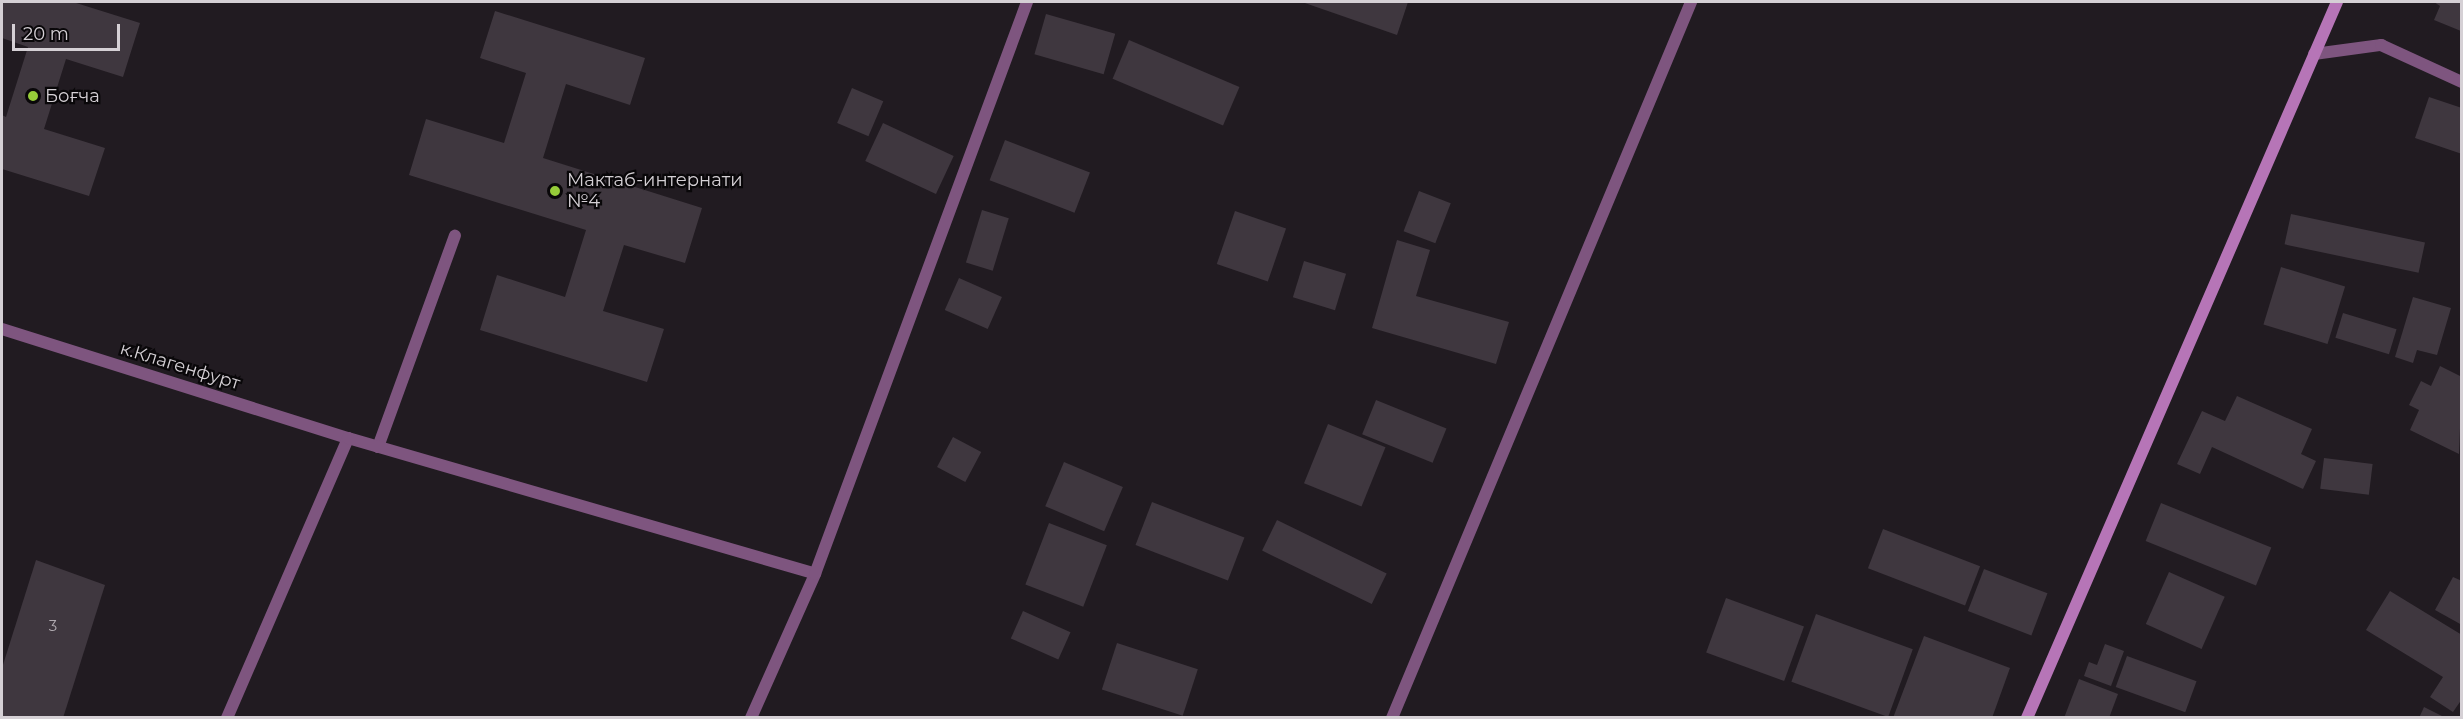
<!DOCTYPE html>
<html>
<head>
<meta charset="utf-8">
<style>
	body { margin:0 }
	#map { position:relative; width:2463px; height:719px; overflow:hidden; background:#211b21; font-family:Montserrat,sans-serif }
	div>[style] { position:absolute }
	.building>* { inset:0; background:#3f373f; transform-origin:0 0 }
	.lane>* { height:12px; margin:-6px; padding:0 6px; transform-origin:6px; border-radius:6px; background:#7e557f }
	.street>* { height:12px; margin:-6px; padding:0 6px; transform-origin:6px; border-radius:6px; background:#7e557f }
	.secondary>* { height:12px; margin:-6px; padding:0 6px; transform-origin:6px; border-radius:6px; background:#b675b7 }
	.dots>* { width:16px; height:16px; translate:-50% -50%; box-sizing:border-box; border:3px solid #090709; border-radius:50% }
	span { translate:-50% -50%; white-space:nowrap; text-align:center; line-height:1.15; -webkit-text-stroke:4.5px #090709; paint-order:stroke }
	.number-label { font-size:15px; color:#b0aab0 }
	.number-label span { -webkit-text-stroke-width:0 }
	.poi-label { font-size:18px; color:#d5d0d5 }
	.left { translate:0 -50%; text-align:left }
	.street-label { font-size:18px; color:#d5d0d5 }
	.frame { position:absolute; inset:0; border:3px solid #d5d0d5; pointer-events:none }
	.scale { position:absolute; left:12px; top:24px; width:108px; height:27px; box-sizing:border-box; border:3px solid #d5d0d5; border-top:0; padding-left:8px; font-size:18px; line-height:21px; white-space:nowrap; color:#d5d0d5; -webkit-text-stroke:4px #090709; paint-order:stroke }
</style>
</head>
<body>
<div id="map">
	<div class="building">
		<i style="clip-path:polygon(2px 2px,73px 2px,140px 23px,123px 77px,66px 59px,44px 129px,105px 148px,89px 196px,2px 169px,2px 115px,6px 117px,28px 47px,2px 38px)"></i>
		<i style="clip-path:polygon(1302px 2px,1408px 2px,1397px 35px)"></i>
		<i style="clip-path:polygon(2434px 2px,2462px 2px,2461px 31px,2434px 20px,2440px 6px)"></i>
		<i style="clip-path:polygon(495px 11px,645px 58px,630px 105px,566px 84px,543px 158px,702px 208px,685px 263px,624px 245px,603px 311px,664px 329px,647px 382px,480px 330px,497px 275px,565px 297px,586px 230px,409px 175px,426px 119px,504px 143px,526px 73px,480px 58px)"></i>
		<i style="left:1046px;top:14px;width:72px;height:42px;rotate:16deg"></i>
		<i style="left:1129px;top:40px;width:120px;height:42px;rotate:23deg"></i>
		<i style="left:852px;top:88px;width:34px;height:38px;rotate:23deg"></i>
		<i style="clip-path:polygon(2429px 97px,2462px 108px,2462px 154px,2415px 138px)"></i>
		<i style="left:883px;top:123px;width:78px;height:42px;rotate:25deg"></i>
		<i style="left:1005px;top:140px;width:91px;height:43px;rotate:21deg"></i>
		<i style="left:1419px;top:191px;width:34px;height:43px;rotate:21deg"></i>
		<i style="left:982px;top:210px;width:28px;height:55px;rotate:17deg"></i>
		<i style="left:1235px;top:211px;width:54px;height:56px;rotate:19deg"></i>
		<i style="left:2291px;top:214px;width:137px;height:31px;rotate:12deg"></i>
		<i style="clip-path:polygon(1397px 240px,1430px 250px,1416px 296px,1509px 322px,1496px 364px,1372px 328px)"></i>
		<i style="left:1304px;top:261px;width:44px;height:38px;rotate:17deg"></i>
		<i style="left:2281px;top:267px;width:67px;height:60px;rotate:17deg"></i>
		<i style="left:959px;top:278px;width:47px;height:35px;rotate:24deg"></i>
		<i style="clip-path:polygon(2413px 297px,2451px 308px,2437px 355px,2417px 350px,2413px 363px,2395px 357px)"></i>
		<i style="left:2343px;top:313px;width:56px;height:26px;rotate:17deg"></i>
		<i style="clip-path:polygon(2440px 366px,2462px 377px,2459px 454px,2410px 430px,2419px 410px,2409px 405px,2421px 381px,2431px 386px)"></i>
		<i style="clip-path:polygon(2237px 396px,2312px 429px,2301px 454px,2316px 461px,2303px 489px,2212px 447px,2200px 474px,2177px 464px,2202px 411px,2225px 421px)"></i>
		<i style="left:1376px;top:400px;width:76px;height:37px;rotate:22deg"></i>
		<i style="left:1328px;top:424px;width:62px;height:64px;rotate:22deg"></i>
		<i style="left:953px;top:437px;width:32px;height:34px;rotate:28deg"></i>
		<i style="left:2324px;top:458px;width:49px;height:31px;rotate:7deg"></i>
		<i style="left:1064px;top:462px;width:64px;height:48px;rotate:23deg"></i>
		<i style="left:1152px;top:502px;width:99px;height:46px;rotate:21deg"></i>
		<i style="left:2161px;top:503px;width:119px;height:41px;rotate:22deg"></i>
		<i style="left:1277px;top:520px;width:122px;height:34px;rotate:26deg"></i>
		<i style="left:1049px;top:523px;width:62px;height:66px;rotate:21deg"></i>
		<i style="left:1883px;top:529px;width:104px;height:42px;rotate:21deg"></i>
		<i style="clip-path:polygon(36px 560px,105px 585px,63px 718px,2px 718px,2px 668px)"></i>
		<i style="left:1984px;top:569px;width:68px;height:45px;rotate:21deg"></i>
		<i style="left:2169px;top:572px;width:61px;height:57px;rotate:24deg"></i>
		<i style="clip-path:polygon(2453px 577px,2462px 581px,2462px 625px,2435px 610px)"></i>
		<i style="clip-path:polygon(2390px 591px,2462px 635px,2462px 699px,2453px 712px,2430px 697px,2443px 677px,2366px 630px)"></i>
		<i style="left:1726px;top:598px;width:83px;height:58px;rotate:20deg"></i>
		<i style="left:1023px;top:611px;width:52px;height:30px;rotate:24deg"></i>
		<i style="left:1816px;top:614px;width:103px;height:72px;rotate:20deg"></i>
		<i style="clip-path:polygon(1924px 636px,2010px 668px,1992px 718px,1893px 718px)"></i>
		<i style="left:1117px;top:643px;width:85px;height:49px;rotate:18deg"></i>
		<i style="clip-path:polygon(2105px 644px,2124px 651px,2111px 686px,2084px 676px,2089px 662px,2097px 665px)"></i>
		<i style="left:2127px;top:656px;width:74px;height:33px;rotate:20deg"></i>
		<i style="clip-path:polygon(2079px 679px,2118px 694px,2109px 718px,2064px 718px)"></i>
		<i style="clip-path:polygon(2424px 707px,2446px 718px,2419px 718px)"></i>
	</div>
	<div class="lane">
		<i style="left:2314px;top:54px;width:68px;rotate:-7.7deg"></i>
		<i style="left:2381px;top:45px;width:89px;rotate:24.6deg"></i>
		<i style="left:2px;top:329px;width:363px;rotate:17.5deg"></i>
	</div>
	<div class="street">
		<i style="left:378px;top:447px;width:225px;rotate:-70deg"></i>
		<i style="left:227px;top:718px;width:305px;rotate:-66.6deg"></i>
		<i style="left:348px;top:438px;width:486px;rotate:16.2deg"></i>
		<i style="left:751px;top:718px;width:158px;rotate:-66deg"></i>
		<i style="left:815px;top:574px;width:610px;rotate:-69.66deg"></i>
		<i style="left:1392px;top:718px;width:776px;rotate:-67.33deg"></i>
	</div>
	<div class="secondary">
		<i style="left:2027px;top:718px;width:780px;rotate:-66.59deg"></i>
	</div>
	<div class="dots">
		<i style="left:33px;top:96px;background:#96cc39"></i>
		<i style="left:555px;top:191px;background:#96cc39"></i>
	</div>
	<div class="number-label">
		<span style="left:53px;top:626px">3</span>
	</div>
	<div class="poi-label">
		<span class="left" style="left:45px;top:96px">Боғча</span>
		<span class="left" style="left:567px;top:191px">Мактаб-интернати<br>№4</span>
	</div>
	<div class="street-label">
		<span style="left:180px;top:366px;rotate:17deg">к.Клагенфурт</span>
	</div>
	<div class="frame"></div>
	<div class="scale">20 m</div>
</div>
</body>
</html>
